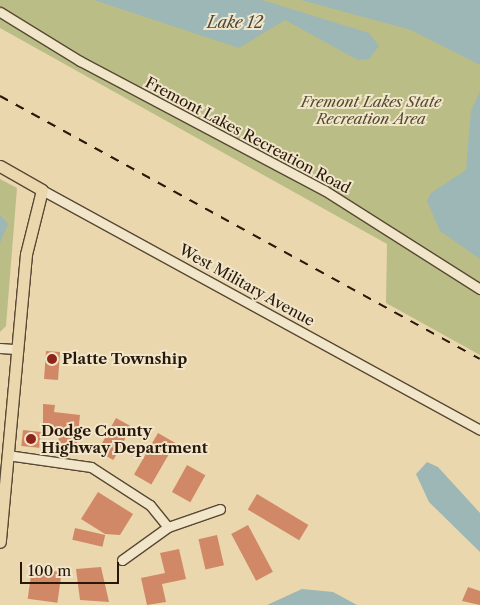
<!DOCTYPE html>
<html>
<head>
<meta charset="utf-8">
<style>
	body { margin:0 }
	#map { position:relative; width:480px; height:605px; overflow:hidden; background:#ead7ad; font-family:"Libre Caslon Text",serif }
	div>[style] { position:absolute }
	.green>* { inset:0; background:#bbbd86 }
	.water>* { inset:0; background:#9cb7b5 }
	.building>* { inset:0; background:#d18866; transform-origin:0 0 }
	.roads { filter:drop-shadow(1px 0 #584833) drop-shadow(-1px 0 #584833) drop-shadow(0 1px #584833) drop-shadow(0 -1px #584833) }
	.minor>* { height:9px; margin:-4.5px; padding:0 4.5px; transform-origin:4.5px; border-radius:4.5px; background:#f1e5ca }
	.major>* { height:11px; margin:-5.5px; padding:0 5.5px; transform-origin:5.5px; border-radius:5.5px; background:#ead7ad }
	.rail>* { height:2px; margin-top:-1px; transform-origin:0; background:repeating-linear-gradient(90deg,#28180a 0 9px,transparent 0 18px) }
	.dots>* { width:14px; height:14px; translate:-50% -50%; box-sizing:border-box; border:2px solid #f1e5ca; border-radius:50% }
	span { translate:-50% -50%; white-space:nowrap; text-align:center; line-height:1.15; -webkit-text-stroke:4px #f1e5ca; paint-order:stroke }
	.park-label { font-size:15px; color:#544a2f; font-style:italic }
	.street-label { font-size:15px; color:#28180a }
	.poi-label { font-size:15px; color:#28180a; font-weight:700 }
	.left { translate:0 -50%; text-align:left }
	.water-label { font-size:16px; color:#4b483d; font-style:italic }
	.scale { position:absolute; left:20px; top:562px; width:99px; height:22px; box-sizing:border-box; border:2px solid #28180a; border-top:0; padding-left:6px; font-size:15px; line-height:18px; white-space:nowrap; color:#28180a; -webkit-text-stroke:4px #f1e5ca; paint-order:stroke }
</style>
</head>
<body>
<div id="map">
	<div class="green">
		<i style="clip-path:polygon(0 0,480px 0,480px 355px,386px 303px,387px 244px,0 28px)"></i>
		<i style="clip-path:polygon(0 179px,17px 188px,6px 326px,0 332px)"></i>
	</div>
	<div class="water">
		<i style="clip-path:polygon(94px 0,262px 0,369px 33px,379px 46px,369px 59px,358px 60px,285px 20px,239px 48px)"></i>
		<i style="clip-path:polygon(301px 0,480px 0,480px 65px,411px 30px)"></i>
		<i style="clip-path:polygon(480px 91px,480px 259px,440px 231px,427px 201px,431px 193px,466px 170px,471px 111px)"></i>
		<i style="clip-path:polygon(0 215px,8px 224px,0 243px)"></i>
		<i style="clip-path:polygon(427px 462px,438px 467px,480px 513px,480px 552px,429px 502px,416px 474px)"></i>
		<i style="clip-path:polygon(302px 589px,333px 592px,357px 605px,267px 605px)"></i>
	</div>
	<div class="building">
		<i style="left:46px;top:351px;width:14px;height:28px;rotate:4deg"></i>
		<i style="clip-path:polygon(43px 404px,55px 405px,54px 412px,80px 415px,77px 444px,58px 443px,60px 430px,43px 428px)"></i>
		<i style="left:116px;top:418px;width:18px;height:38px;rotate:29deg"></i>
		<i style="left:23px;top:430px;width:18px;height:16px;rotate:6deg"></i>
		<i style="left:158px;top:433px;width:20px;height:48px;rotate:30deg"></i>
		<i style="left:187px;top:465px;width:21px;height:31px;rotate:29deg"></i>
		<i style="clip-path:polygon(98px 492px,133px 514px,120px 535px,105px 534px,81px 519px)"></i>
		<i style="left:257px;top:494px;width:60px;height:18px;rotate:31deg"></i>
		<i style="left:248px;top:525px;width:53px;height:19px;rotate:62deg"></i>
		<i style="left:75px;top:528px;width:31px;height:12px;rotate:13deg"></i>
		<i style="left:217px;top:535px;width:31px;height:19px;rotate:77deg"></i>
		<i style="clip-path:polygon(179px 549px,186px 579px,162px 584px,166px 602px,147px 605px,141px 578px,165px 573px,160px 553px)"></i>
		<i style="clip-path:polygon(101px 567px,109px 602px,80px 600px,76px 569px)"></i>
		<i style="left:32px;top:568px;width:30px;height:31px;rotate:8deg"></i>
		<i style="clip-path:polygon(468px 587px,480px 591px,480px 605px,462px 601px)"></i>
	</div>
	<div class="roads">
		<div class="minor">
			<i style="left:0;top:12px;width:94px;rotate:31.5deg"></i>
			<i style="left:80px;top:61px;width:276px;rotate:27.9deg"></i>
			<i style="left:324px;top:190px;width:185px;rotate:32.4deg"></i>
			<i style="left:42px;top:190px;width:499px;rotate:28.7deg"></i>
			<i style="left:0;top:348px;width:16px;rotate:4deg"></i>
			<i style="left:7px;top:455px;width:85px;rotate:8.1deg"></i>
			<i style="left:91px;top:467px;width:70px;rotate:32.8deg"></i>
			<i style="left:150px;top:505px;width:28px;rotate:51deg"></i>
			<i style="left:122px;top:560px;width:57px;rotate:-35.7deg"></i>
			<i style="left:168px;top:527px;width:55px;rotate:-19.1deg"></i>
		</div>
		<div class="major">
			<i style="left:0;top:166px;width:48px;rotate:29.7deg"></i>
			<i style="left:42px;top:190px;width:66px;rotate:104deg"></i>
			<i style="left:26px;top:254px;width:289px;rotate:95.2deg"></i>
		</div>
	</div>
	<div class="rail">
		<i style="left:0;top:96px;width:547px;rotate:28.72deg"></i>
	</div>
	<div class="dots">
		<i style="left:52px;top:359px;background:#8f2418"></i>
		<i style="left:31px;top:439px;background:#8f2418"></i>
	</div>
	<div class="park-label">
		<span style="left:371px;top:110px">Fremont Lakes State<br>Recreation Area</span>
	</div>
	<div class="street-label">
		<span style="left:248px;top:135px;rotate:28deg">Fremont Lakes Recreation Road</span>
		<span style="left:247px;top:285px;rotate:29deg">West Military Avenue</span>
	</div>
	<div class="poi-label">
		<span class="left" style="left:62px;top:359px">Platte Township</span>
		<span class="left" style="left:41px;top:439px">Dodge County<br>Highway Department</span>
	</div>
	<div class="water-label">
		<span style="left:235px;top:22px">Lake 12</span>
	</div>
	<div class="scale">100 m</div>
</div>
</body>
</html>
